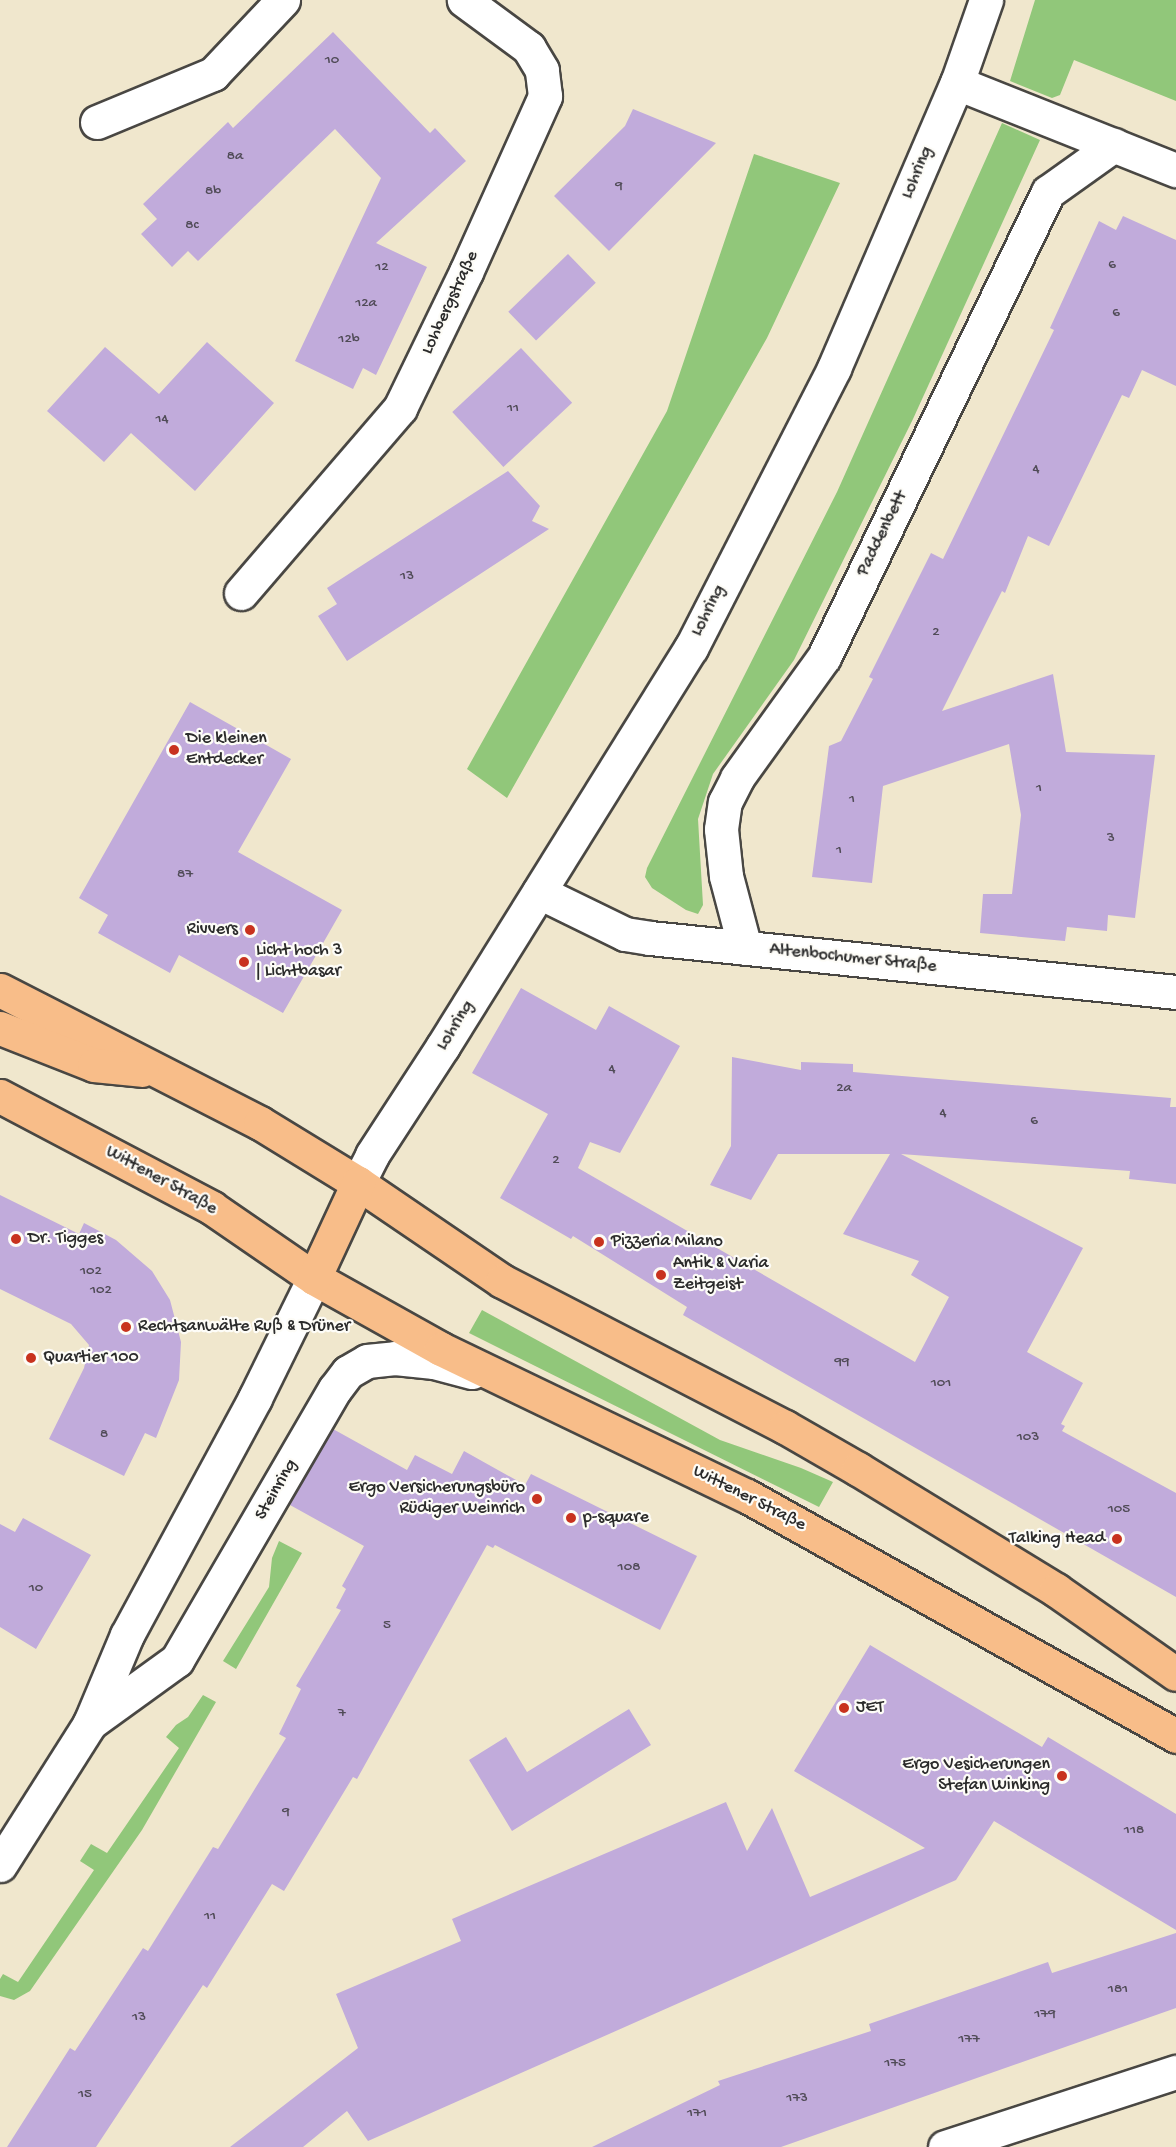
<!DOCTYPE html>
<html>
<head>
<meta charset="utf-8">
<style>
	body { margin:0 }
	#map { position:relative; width:1176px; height:2147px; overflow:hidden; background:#f0e7cd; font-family:"Gochi Hand",sans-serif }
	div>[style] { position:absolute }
	.green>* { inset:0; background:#91c77a }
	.building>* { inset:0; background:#c1abdb; transform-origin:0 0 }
	.roads { filter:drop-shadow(2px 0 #494743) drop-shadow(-2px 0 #494743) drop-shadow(0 2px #494743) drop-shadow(0 -2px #494743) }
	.minor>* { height:33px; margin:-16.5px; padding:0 16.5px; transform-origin:16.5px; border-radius:16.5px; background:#fff }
	.tertiary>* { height:33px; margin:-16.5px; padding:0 16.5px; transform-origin:16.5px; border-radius:16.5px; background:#fff }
	.primary>* { height:33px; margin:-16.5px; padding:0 16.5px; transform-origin:16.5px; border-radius:16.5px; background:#f8bd89 }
	.dots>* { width:16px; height:16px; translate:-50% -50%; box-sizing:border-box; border:3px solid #fdfcf7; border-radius:50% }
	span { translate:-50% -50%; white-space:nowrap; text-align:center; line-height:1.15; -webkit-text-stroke:4.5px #fdfcf7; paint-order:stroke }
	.number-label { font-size:15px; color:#504b57 }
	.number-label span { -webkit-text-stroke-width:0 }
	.street-label { font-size:18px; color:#2b2b2b }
	.poi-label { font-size:18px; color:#2b2b2b }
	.left { translate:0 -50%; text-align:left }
	.right { translate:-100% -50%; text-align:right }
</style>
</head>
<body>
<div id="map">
	<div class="green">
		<i style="clip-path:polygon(1035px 0,1176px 0,1176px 101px,1074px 60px,1060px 95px,1052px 98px,1010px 81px)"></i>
		<i style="clip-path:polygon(1002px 123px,1040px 140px,913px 419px,794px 660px,713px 774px,698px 819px,703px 905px,698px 914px,686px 910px,652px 888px,645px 877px,647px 868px,837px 492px)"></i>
		<i style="clip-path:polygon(754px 154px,840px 183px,767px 338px,507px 798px,467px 769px,667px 411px)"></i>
		<i style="clip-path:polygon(482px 1310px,720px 1440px,801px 1468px,833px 1482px,819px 1507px,469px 1333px)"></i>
		<i style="clip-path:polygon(279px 1541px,302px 1553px,236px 1669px,223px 1661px,269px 1587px,272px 1558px)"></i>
		<i style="clip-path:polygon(203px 1695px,216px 1702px,142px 1830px,30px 1991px,14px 2000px,0 1996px,0 1979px,3px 1974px,18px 1982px,94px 1870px,80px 1861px,91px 1844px,107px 1853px,179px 1748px,166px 1737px,176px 1725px,188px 1717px)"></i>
	</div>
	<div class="building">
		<i style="clip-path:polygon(333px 32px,430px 133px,435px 128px,466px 161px,376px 243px,427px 267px,376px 375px,363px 368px,353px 389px,295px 361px,381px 178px,335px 129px,198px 261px,188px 251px,172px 267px,141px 234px,157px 219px,143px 204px,228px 122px,233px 128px)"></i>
		<i style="clip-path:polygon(633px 109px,716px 143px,609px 251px,554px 196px,625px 126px)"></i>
		<i style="clip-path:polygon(1123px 216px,1176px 240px,1176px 386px,1142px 370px,1129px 398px,1122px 395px,1049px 546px,1028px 536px,1005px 593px,1002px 591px,942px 711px,1053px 674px,1066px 752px,1155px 755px,1135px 918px,1108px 915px,1107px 931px,1067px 927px,1065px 941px,980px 933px,983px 894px,1012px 894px,1021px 815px,1009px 744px,883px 786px,872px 883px,812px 877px,829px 746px,841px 741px,873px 679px,869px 677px,931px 553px,943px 559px,1054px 330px,1050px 328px,1099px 221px,1116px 230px)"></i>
		<i style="left:568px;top:254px;width:40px;height:83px;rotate:46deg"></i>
		<i style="clip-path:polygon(207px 342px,274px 403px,195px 491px,131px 433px,104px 462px,47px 411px,105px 347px,159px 394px)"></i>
		<i style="left:521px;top:348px;width:75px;height:94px;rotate:47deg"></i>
		<i style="clip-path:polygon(508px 471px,540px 506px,532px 521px,549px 529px,347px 661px,318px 616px,337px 604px,327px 588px)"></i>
		<i style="clip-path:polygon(190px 702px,291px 759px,238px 852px,342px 910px,283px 1013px,179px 955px,170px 973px,98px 933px,108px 915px,79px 898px)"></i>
		<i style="clip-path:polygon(521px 988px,596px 1030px,609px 1006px,680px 1046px,620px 1153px,590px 1142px,578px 1168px,915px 1362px,949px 1297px,911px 1275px,919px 1261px,843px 1234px,890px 1154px,778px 1154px,751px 1200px,710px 1185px,731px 1146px,732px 1057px,801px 1070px,801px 1062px,853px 1064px,853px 1072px,1171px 1098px,1170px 1107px,1176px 1107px,1176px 1184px,1129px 1179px,1130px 1171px,901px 1154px,1083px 1248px,1027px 1352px,1083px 1383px,1061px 1424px,1065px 1426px,1062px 1431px,1176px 1493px,1176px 1597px,683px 1315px,687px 1307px,573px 1236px,571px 1239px,500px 1198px,548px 1114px,472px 1073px)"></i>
		<i style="clip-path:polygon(0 1195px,79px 1234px,84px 1223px,116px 1240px,152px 1271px,170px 1300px,181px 1342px,179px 1380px,156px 1438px,145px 1433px,124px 1476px,49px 1439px,84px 1368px,89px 1345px,71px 1324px,0 1289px)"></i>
		<i style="clip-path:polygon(333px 1429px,407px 1470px,415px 1455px,452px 1474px,464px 1451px,525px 1485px,531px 1474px,697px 1556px,660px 1630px,495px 1545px,493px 1548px,487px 1545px,357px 1779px,353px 1777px,284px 1891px,272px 1884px,207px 1988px,203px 1985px,96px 2147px,7px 2147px,70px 2048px,75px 2051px,143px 1948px,148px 1951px,213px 1847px,218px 1849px,286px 1738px,279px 1734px,301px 1689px,296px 1686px,341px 1610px,336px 1608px,346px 1589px,342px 1586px,364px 1546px,290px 1505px)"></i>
		<i style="clip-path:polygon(23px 1518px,91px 1555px,36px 1649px,0 1627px,0 1524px,15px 1532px)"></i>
		<i style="clip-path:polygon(870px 1645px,1042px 1747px,1048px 1737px,1176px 1814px,1176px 1930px,994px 1821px,956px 1880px,368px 2141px,347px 2111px,303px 2147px,230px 2147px,358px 2048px,336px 1994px,461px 1941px,452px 1919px,726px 1802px,747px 1851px,772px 1808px,810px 1897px,925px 1848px,794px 1771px)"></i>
		<i style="clip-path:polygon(629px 1709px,651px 1745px,512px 1831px,469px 1760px,506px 1737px,527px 1772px)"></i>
		<i style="clip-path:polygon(1176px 1933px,1176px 2008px,781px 2147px,592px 2147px,720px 2085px,718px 2081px,871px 2031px,869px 2024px,1048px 1962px,1052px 1973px)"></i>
	</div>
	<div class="roads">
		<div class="minor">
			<i style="left:957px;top:83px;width:236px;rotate:21.7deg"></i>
			<i style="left:97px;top:122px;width:126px;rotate:-22.5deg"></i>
			<i style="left:213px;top:74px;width:102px;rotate:-46.6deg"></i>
			<i style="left:241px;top:593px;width:244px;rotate:-49.3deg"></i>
			<i style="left:400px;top:408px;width:151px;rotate:-64.1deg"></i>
			<i style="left:466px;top:272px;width:193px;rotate:-65.8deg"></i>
			<i style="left:545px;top:96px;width:26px;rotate:-97deg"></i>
			<i style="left:542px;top:70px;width:26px;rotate:-121deg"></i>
			<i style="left:529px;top:48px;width:81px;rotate:-143.6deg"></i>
			<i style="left:539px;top:892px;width:96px;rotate:26deg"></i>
			<i style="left:625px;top:934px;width:25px;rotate:9deg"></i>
			<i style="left:650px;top:938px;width:529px;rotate:5.86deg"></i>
			<i style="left:745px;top:948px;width:74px;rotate:-104.8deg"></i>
			<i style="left:726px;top:876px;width:47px;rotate:-96.1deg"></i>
			<i style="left:721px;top:829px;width:27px;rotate:-82deg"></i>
			<i style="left:725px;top:802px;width:27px;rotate:-63deg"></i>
			<i style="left:737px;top:778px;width:149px;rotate:-54.3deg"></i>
			<i style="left:824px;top:657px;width:516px;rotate:-64.28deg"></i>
			<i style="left:1048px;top:192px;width:81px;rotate:-35.5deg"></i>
			<i style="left:945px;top:2147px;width:243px;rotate:-18deg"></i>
		</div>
		<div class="tertiary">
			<i style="left:358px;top:1183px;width:31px;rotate:-63deg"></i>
			<i style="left:372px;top:1155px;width:130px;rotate:-56.9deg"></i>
			<i style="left:443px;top:1046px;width:469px;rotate:-58.1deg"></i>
			<i style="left:691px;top:648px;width:314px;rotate:-62.9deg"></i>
			<i style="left:834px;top:368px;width:310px;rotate:-66.7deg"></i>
			<i style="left:957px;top:83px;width:88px;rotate:-70.7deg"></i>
			<i style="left:90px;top:1723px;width:107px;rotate:-35.9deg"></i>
			<i style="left:177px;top:1660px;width:314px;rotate:-59.8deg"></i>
			<i style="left:335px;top:1389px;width:21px;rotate:-53deg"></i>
			<i style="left:348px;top:1372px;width:22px;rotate:-30deg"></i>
			<i style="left:367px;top:1361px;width:28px;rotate:-6deg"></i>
			<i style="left:395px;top:1358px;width:39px;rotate:6deg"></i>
			<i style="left:434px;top:1362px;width:39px;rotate:15deg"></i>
			<i style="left:0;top:1865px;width:168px;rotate:-57.6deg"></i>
			<i style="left:90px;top:1723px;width:95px;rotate:-67.2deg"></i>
			<i style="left:127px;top:1635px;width:269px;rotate:-61.6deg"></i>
			<i style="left:255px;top:1398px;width:134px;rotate:-63.8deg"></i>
		</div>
		<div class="primary">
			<i style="left:0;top:990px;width:292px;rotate:27.1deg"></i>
			<i style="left:260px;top:1123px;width:115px;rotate:31.5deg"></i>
			<i style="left:358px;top:1183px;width:174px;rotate:34.2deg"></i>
			<i style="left:502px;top:1281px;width:318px;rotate:27.3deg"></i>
			<i style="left:785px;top:1427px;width:84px;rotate:29.9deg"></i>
			<i style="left:858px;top:1469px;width:232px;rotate:31.4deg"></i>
			<i style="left:1056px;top:1590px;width:146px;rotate:35deg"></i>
			<i style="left:0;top:1028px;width:101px;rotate:21.5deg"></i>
			<i style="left:94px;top:1065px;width:48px;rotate:5.9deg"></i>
			<i style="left:0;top:1096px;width:240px;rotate:27.8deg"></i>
			<i style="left:212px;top:1208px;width:124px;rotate:34.5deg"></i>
			<i style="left:314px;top:1278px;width:145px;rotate:29.2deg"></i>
			<i style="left:441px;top:1349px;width:339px;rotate:25.7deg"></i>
			<i style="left:747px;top:1496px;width:492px;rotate:29.2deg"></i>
			<i style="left:314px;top:1278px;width:105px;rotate:-65.1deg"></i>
		</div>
	</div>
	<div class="dots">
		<i style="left:174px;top:750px;background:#c8321e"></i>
		<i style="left:250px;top:930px;background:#c8321e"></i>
		<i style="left:244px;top:962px;background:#c8321e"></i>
		<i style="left:16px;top:1239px;background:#c8321e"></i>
		<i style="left:599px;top:1242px;background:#c8321e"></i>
		<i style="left:661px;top:1275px;background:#c8321e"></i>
		<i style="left:126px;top:1327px;background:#c8321e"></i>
		<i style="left:31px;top:1358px;background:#c8321e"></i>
		<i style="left:537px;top:1499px;background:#c8321e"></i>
		<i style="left:571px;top:1518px;background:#c8321e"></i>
		<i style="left:1117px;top:1539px;background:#c8321e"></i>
		<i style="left:844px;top:1708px;background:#c8321e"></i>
		<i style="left:1062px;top:1776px;background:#c8321e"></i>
	</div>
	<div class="number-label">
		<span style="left:332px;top:61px">10</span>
		<span style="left:235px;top:157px">8a</span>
		<span style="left:619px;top:187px">9</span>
		<span style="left:213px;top:192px">8b</span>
		<span style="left:192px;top:226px">8c</span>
		<span style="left:1112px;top:266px">6</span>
		<span style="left:382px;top:268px">12</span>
		<span style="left:366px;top:304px">12a</span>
		<span style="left:1116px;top:314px">6</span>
		<span style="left:349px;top:340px">12b</span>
		<span style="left:513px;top:409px">11</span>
		<span style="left:162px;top:420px">14</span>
		<span style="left:1036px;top:470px">4</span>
		<span style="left:407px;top:577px">13</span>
		<span style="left:936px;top:633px">2</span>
		<span style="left:1039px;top:789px">1</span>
		<span style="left:852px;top:800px">1</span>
		<span style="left:1111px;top:839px">3</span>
		<span style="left:839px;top:851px">1</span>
		<span style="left:185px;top:875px">87</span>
		<span style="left:612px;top:1070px">4</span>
		<span style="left:844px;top:1089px">2a</span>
		<span style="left:943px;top:1114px">4</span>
		<span style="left:1034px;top:1122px">6</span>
		<span style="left:556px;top:1161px">2</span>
		<span style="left:91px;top:1272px">102</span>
		<span style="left:101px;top:1291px">102</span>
		<span style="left:842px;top:1363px">99</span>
		<span style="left:941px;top:1384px">101</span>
		<span style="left:104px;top:1435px">8</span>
		<span style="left:1028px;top:1438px">103</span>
		<span style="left:1119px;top:1510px">105</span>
		<span style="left:629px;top:1568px">108</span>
		<span style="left:36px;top:1589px">10</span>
		<span style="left:387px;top:1626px">5</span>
		<span style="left:342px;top:1714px">7</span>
		<span style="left:286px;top:1813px">9</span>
		<span style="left:1134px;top:1831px">118</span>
		<span style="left:210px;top:1917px">11</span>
		<span style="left:1118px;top:1990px">181</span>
		<span style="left:1045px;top:2015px">179</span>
		<span style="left:139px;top:2018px">13</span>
		<span style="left:969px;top:2040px">177</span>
		<span style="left:895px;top:2064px">175</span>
		<span style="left:85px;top:2095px">15</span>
		<span style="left:797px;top:2099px">173</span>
		<span style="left:697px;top:2114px">171</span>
	</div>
	<div class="street-label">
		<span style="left:918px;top:173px;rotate:-67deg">Lohring</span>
		<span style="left:451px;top:303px;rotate:-65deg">Lohbergstraße</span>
		<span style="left:883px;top:534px;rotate:-64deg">Paddenbett</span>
		<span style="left:709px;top:611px;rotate:-63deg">Lohring</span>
		<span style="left:853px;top:959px;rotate:6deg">Altenbochumer Straße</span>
		<span style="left:456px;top:1026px;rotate:-58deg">Lohring</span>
		<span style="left:161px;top:1181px;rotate:29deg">Wittener Straße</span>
		<span style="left:277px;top:1490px;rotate:-60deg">Steinring</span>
		<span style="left:749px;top:1499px;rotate:27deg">Wittener Straße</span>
	</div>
	<div class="poi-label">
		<span class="left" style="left:186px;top:750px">Die kleinen<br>Entdecker</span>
		<span class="right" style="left:238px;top:930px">Rivvers</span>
		<span class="left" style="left:256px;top:962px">Licht hoch 3<br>| Lichtbasar</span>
		<span class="left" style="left:28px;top:1239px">Dr. Tigges</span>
		<span class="left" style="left:611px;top:1242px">Pizzeria Milano</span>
		<span class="left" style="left:673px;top:1275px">Antik &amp; Varia<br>Zeitgeist</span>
		<span class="left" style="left:138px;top:1327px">Rechtsanwälte Ruß &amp; Drüner</span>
		<span class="left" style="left:43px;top:1358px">Quartier 100</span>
		<span class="right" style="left:525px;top:1499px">Ergo Versicherungsbüro<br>Rüdiger Weinrich</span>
		<span class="left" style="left:583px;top:1518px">p-square</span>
		<span class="right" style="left:1105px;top:1539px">Talking Head</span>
		<span class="left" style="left:856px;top:1708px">JET</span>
		<span class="right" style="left:1050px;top:1776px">Ergo Vesicherungen<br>Stefan Winking</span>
	</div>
</div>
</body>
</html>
